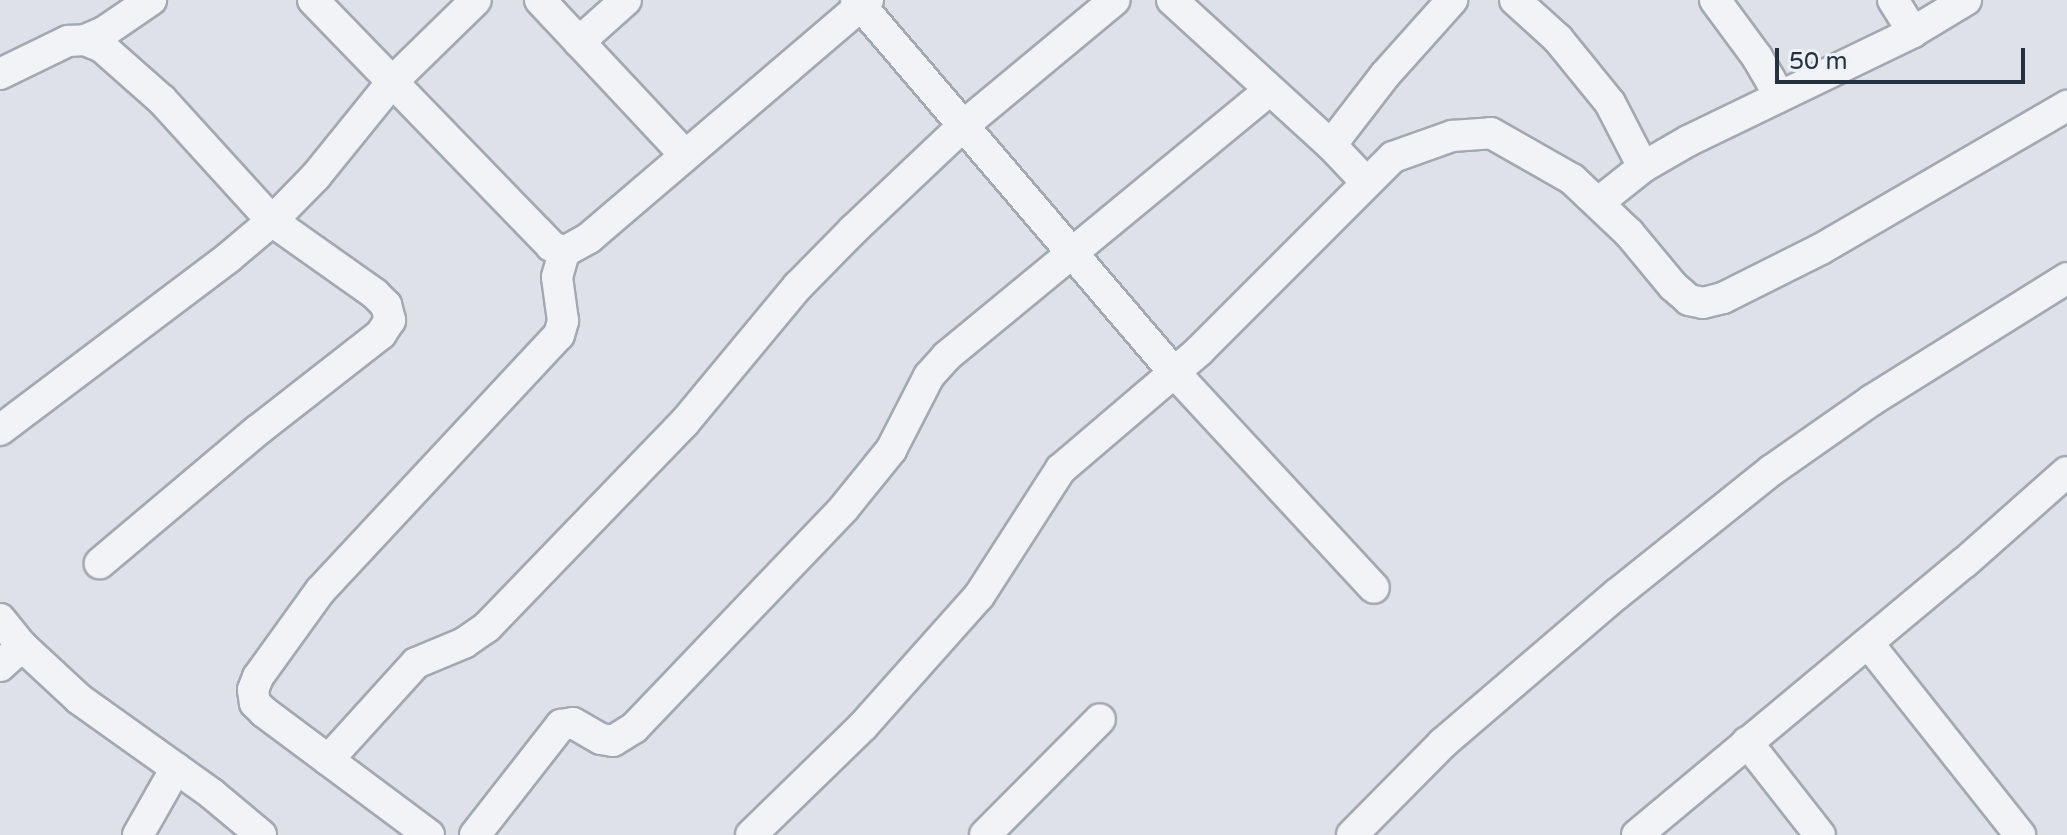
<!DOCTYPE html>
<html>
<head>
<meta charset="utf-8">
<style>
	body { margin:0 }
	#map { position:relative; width:2067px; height:835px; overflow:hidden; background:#dee2e8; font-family:"Varela Round",sans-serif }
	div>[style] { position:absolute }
	.roads { filter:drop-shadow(2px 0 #a3a9b2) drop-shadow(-2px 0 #a3a9b2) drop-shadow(0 2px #a3a9b2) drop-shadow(0 -2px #a3a9b2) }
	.minor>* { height:30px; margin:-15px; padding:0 15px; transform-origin:15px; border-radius:15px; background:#f1f3f6 }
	span { translate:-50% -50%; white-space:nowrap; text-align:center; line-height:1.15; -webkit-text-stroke:8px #edf1f6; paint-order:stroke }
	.scale { position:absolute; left:1775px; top:48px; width:250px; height:36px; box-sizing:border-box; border:4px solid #263140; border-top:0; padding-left:10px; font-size:24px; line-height:28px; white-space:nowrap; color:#263140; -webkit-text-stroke:6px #edf1f6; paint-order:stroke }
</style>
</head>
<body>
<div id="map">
	<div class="roads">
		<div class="minor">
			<i style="left:313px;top:0;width:342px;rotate:45.9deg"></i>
			<i style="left:551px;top:246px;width:14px;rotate:25deg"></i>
			<i style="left:564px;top:252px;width:29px;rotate:-29deg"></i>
			<i style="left:589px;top:238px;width:367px;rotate:-40.5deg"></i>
			<i style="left:540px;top:0;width:212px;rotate:46.9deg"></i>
			<i style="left:856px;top:0;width:489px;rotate:49.5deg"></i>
			<i style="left:1174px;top:372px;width:294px;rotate:47.2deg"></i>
			<i style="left:1172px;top:0;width:215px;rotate:42.4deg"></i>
			<i style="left:1331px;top:145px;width:52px;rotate:46.5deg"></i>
			<i style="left:1515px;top:0;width:58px;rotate:42.2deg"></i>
			<i style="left:1558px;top:39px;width:82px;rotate:50.9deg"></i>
			<i style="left:1610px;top:103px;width:72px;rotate:62.7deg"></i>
			<i style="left:1715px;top:0;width:71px;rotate:53.6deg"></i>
			<i style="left:1757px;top:57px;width:44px;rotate:59.9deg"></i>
			<i style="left:1893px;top:0;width:38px;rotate:58deg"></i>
			<i style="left:85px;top:40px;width:21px;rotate:-23deg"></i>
			<i style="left:104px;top:32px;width:57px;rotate:-34.2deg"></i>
			<i style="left:579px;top:42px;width:63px;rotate:-41.8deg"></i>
			<i style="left:0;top:74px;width:76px;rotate:-25.9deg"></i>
			<i style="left:68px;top:41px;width:17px;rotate:-3deg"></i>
			<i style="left:85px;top:40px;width:18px;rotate:22deg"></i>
			<i style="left:102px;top:47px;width:80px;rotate:41.5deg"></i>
			<i style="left:162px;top:100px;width:164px;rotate:47.7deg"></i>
			<i style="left:272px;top:221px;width:126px;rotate:35.3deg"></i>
			<i style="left:375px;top:294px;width:16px;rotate:45deg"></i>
			<i style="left:386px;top:305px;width:16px;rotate:75deg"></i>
			<i style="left:390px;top:320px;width:17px;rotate:123deg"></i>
			<i style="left:381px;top:334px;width:156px;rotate:142deg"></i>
			<i style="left:258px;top:430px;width:207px;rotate:139.9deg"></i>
			<i style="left:1331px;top:145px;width:88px;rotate:-52.4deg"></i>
			<i style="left:1385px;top:75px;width:101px;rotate:-48.2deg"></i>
			<i style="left:1599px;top:202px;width:56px;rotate:-38.5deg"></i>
			<i style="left:1643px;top:167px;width:52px;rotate:-30deg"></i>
			<i style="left:1688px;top:141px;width:250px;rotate:-25.8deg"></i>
			<i style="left:1913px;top:32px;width:62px;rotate:-31.1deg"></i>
			<i style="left:0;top:430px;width:286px;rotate:-37deg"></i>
			<i style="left:228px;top:258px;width:57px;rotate:-40.1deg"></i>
			<i style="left:272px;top:221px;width:63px;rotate:-45.6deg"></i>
			<i style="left:316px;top:176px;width:121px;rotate:-51deg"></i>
			<i style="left:392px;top:82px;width:117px;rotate:-44.3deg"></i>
			<i style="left:0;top:619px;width:35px;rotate:51deg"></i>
			<i style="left:22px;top:646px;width:78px;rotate:42.9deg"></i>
			<i style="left:79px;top:699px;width:163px;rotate:35.5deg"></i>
			<i style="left:212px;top:794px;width:64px;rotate:39.9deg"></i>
			<i style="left:1868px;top:643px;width:245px;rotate:51.6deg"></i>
			<i style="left:0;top:666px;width:30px;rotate:-42deg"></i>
			<i style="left:1747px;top:742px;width:118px;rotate:51.9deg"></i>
			<i style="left:328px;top:760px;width:131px;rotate:-47.8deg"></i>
			<i style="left:416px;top:663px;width:52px;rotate:-22.6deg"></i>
			<i style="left:464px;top:643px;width:28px;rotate:-35deg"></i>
			<i style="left:487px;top:627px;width:285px;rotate:-46deg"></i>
			<i style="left:685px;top:422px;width:177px;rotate:-50.3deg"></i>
			<i style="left:798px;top:286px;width:78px;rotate:-45.5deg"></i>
			<i style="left:853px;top:230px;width:151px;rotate:-43.4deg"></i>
			<i style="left:963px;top:126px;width:197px;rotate:-39.7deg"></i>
			<i style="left:138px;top:835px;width:77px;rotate:-60.4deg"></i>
			<i style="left:429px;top:835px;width:206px;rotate:-143.3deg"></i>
			<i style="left:264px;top:712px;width:13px;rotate:-135deg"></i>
			<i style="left:255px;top:703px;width:13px;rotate:-99deg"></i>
			<i style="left:253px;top:690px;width:14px;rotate:-69deg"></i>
			<i style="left:258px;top:677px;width:106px;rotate:-54.2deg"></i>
			<i style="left:320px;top:591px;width:350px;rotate:-47deg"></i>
			<i style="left:559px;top:335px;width:15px;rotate:-74deg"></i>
			<i style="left:563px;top:321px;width:44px;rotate:-97.8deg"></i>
			<i style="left:557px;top:277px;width:26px;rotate:-74deg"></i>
			<i style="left:475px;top:835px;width:140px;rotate:-52deg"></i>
			<i style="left:561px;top:725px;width:12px;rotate:-9deg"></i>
			<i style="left:573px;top:723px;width:32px;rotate:30deg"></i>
			<i style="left:601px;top:739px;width:12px;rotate:9deg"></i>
			<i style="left:613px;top:741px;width:25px;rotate:-32deg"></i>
			<i style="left:634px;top:728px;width:304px;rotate:-46.3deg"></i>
			<i style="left:844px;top:508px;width:75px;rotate:-51deg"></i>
			<i style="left:891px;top:450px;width:83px;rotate:-62.8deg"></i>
			<i style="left:929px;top:376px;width:27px;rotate:-48deg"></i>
			<i style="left:947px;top:356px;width:416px;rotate:-39.5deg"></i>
			<i style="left:751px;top:835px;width:156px;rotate:-44.2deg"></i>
			<i style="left:863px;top:726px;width:174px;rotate:-48.3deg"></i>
			<i style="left:979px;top:596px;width:151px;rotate:-57.2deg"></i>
			<i style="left:1061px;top:469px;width:182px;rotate:-40.5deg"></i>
			<i style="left:1199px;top:351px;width:274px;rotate:-45deg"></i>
			<i style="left:1393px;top:157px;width:63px;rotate:-19.6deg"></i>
			<i style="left:1452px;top:136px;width:39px;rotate:-4deg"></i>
			<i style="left:1491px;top:133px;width:93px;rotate:29.6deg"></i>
			<i style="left:1572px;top:179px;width:79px;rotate:43.5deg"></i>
			<i style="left:1629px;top:233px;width:69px;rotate:50.3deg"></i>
			<i style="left:1673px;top:286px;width:21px;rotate:41deg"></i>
			<i style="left:1689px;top:300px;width:14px;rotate:12deg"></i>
			<i style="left:1703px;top:303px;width:21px;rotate:-14deg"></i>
			<i style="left:1723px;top:298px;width:110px;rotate:-26.6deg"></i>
			<i style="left:1821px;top:249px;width:285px;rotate:-30.2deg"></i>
			<i style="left:985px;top:835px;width:163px;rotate:-45.2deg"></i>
			<i style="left:1352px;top:835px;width:129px;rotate:-45.3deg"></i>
			<i style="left:1443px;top:743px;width:229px;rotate:-40.6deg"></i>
			<i style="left:1617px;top:594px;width:198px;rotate:-38.7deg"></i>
			<i style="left:1772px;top:470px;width:122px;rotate:-35deg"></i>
			<i style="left:1872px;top:400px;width:230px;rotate:-32deg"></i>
			<i style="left:1637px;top:835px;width:425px;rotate:-39.8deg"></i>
			<i style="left:1964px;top:563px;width:137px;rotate:-41.5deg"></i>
		</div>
	</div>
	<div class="scale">50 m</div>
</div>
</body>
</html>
